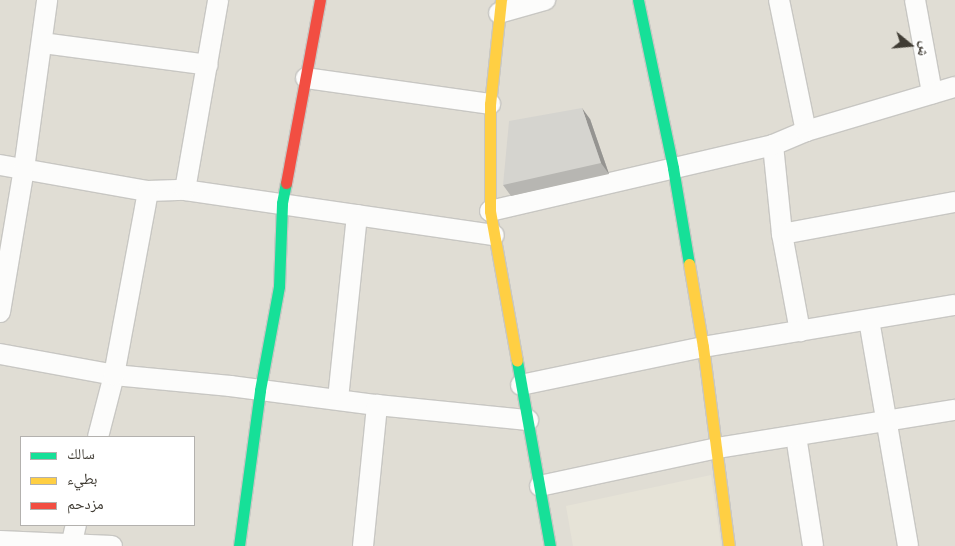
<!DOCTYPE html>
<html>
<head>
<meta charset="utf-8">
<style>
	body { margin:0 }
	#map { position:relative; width:955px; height:546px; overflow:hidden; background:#ecebe7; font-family:"Public Sans","Noto Naskh Arabic",sans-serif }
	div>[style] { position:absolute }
	.residential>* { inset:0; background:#e0ddd4 }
	.education>* { inset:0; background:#e6e3d7 }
	.roads { filter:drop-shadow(1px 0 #c8c7c3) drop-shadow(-1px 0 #c8c7c3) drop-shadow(0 1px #c8c7c3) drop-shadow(0 -1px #c8c7c3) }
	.street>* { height:20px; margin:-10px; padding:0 10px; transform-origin:10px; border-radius:10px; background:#fcfcfb }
	.fast>* { height:11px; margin:-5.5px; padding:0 5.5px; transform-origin:5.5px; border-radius:5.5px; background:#16e098 }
	.slow>* { height:11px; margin:-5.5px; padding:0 5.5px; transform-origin:5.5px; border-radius:5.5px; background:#ffcf43 }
	.jam>* { height:11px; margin:-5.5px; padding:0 5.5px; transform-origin:5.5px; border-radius:5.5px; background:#f24e42 }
	.wall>* { inset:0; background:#b7b6b2 }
	.shaded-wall>* { inset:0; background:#959491 }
	.building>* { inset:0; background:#d5d4cf }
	span { translate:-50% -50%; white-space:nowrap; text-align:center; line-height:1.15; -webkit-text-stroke:4px #fff; paint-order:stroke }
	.legend { position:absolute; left:20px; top:436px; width:175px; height:90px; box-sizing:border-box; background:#fff; border:1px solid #b3b1ae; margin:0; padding:6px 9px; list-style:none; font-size:15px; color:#403c34 }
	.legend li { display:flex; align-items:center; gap:10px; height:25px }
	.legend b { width:25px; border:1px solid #b3b1ae }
	.north { position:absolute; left:885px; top:20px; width:50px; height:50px; -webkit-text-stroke:4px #fff; paint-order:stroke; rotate:107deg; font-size:14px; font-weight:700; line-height:20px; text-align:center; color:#403c34 }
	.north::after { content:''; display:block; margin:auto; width:18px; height:22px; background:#403c34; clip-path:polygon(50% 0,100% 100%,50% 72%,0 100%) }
</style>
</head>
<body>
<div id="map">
	<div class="residential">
		<i style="clip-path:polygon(evenodd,0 0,955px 0,955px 546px,0 546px,0 0,21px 437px,194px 437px,194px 525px,21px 525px,21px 437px)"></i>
	</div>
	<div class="education">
		<i style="clip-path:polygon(711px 475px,721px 546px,573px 546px,566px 506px)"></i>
	</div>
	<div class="roads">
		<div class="street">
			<i style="left:779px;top:0;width:134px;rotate:78.4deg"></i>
			<i style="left:915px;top:0;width:95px;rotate:79.6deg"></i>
			<i style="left:499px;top:13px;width:48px;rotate:-15.8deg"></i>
			<i style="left:42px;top:43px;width:167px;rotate:7.5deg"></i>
			<i style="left:306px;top:78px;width:186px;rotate:8deg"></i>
			<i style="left:773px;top:145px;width:89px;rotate:84.2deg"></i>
			<i style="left:782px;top:234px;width:99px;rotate:79.5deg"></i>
			<i style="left:0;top:165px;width:150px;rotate:10deg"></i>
			<i style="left:148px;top:191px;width:37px;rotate:-2deg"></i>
			<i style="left:185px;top:190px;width:312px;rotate:8.3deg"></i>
			<i style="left:185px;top:190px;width:193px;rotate:-80.1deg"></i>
			<i style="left:490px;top:211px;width:291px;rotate:-13.1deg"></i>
			<i style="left:773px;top:145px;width:36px;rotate:-23deg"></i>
			<i style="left:806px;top:131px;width:155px;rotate:-16.5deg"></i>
			<i style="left:782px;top:234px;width:176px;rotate:-10.5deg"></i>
			<i style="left:0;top:312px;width:145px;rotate:-80.5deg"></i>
			<i style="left:24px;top:169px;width:171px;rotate:-82.2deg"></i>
			<i style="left:869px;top:320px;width:229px;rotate:80.2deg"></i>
			<i style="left:0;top:354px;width:116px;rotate:10.4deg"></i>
			<i style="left:114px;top:375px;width:117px;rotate:5.4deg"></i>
			<i style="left:230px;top:386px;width:148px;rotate:7.4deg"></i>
			<i style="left:377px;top:405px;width:152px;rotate:5.7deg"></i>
			<i style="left:521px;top:385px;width:186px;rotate:-11.8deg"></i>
			<i style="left:703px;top:347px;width:255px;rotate:-9.5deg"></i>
			<i style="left:338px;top:399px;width:185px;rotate:-84.1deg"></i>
			<i style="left:796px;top:436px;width:111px;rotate:81.2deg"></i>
			<i style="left:98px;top:437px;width:64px;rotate:-75.5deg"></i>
			<i style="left:114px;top:375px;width:187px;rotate:-79.5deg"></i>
			<i style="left:540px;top:486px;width:181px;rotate:-12.1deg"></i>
			<i style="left:717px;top:448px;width:241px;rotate:-9.1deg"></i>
			<i style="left:0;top:541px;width:112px;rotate:2.6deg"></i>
			<i style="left:71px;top:546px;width:22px;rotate:-77deg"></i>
			<i style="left:363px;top:546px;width:142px;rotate:-84.3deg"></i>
		</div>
		<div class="fast">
			<i style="left:638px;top:0;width:172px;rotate:78.2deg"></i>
			<i style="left:673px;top:168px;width:97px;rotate:80.5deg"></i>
			<i style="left:517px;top:361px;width:188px;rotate:79.9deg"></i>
			<i style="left:239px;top:546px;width:157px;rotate:-82.3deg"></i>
			<i style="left:260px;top:390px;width:106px;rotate:-79.6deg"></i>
			<i style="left:279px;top:286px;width:83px;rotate:-87.9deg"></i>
			<i style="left:282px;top:203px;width:20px;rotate:-79deg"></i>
		</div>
		<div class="slow">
			<i style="left:501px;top:0;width:105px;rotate:96deg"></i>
			<i style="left:490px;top:104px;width:107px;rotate:90deg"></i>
			<i style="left:490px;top:211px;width:152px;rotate:79.8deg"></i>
			<i style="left:689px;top:264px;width:84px;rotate:80.4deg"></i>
			<i style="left:703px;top:347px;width:201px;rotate:82.6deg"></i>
		</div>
		<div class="jam">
			<i style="left:286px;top:183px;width:186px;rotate:-79.5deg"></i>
		</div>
	</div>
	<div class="wall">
		<i style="clip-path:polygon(590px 119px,609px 174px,511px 196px,503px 185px)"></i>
	</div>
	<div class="shaded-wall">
		<i style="clip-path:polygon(582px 108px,590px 119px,609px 174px,601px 163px)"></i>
	</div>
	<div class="building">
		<i style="clip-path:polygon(582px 108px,601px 163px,503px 185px,509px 121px)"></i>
	</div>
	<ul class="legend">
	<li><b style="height:6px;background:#16e098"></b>سالك</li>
	<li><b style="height:6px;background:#ffcf43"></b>بطيء</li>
	<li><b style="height:6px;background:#f24e42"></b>مزدحم</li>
	</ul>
	<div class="north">ش</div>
</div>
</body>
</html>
